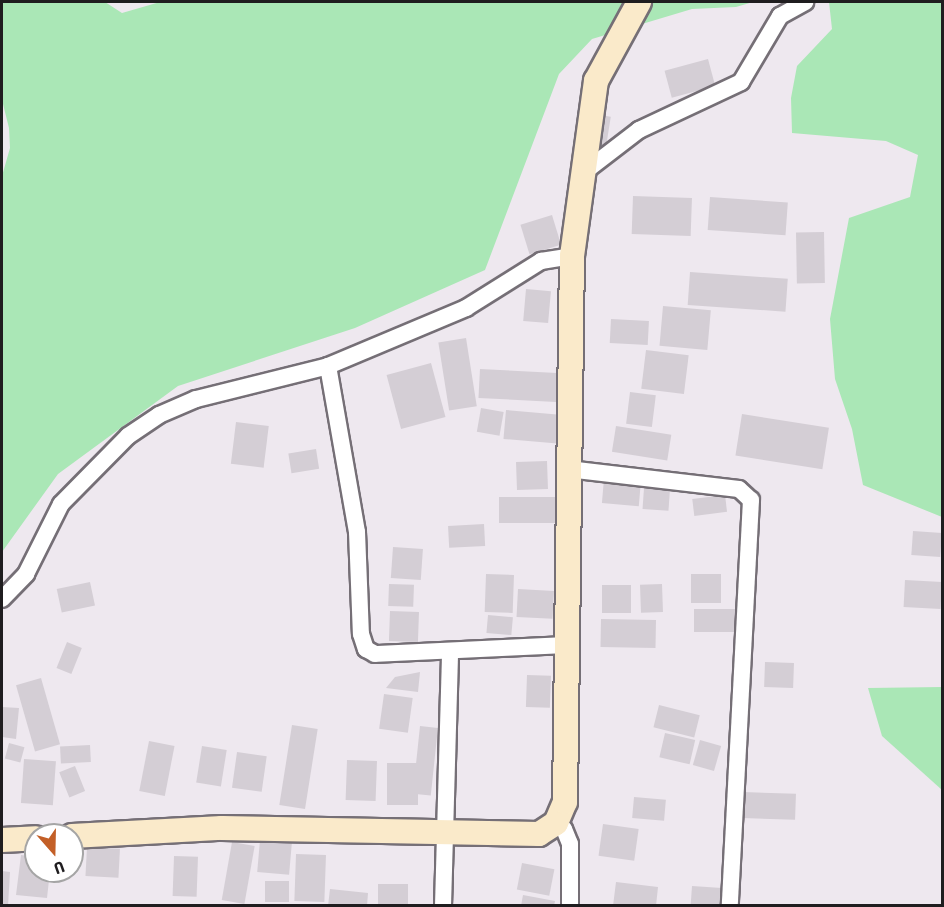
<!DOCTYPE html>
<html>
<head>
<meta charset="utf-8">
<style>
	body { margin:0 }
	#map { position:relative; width:944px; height:907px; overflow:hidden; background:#eee8ef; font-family:"Asap Condensed",sans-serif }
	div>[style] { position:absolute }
	.green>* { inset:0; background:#aae7b6 }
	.building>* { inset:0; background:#d4ced5; transform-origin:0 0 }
	.roads { filter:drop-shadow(2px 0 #756f76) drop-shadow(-2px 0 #756f76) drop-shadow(0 2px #756f76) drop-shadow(0 -2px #756f76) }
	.minor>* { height:16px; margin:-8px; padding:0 8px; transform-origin:8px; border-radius:8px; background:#fff }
	.secondary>* { height:24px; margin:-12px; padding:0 12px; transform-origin:12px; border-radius:12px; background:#faeaca }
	span { translate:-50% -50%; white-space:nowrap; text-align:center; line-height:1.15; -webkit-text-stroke:5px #fff; paint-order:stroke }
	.frame { position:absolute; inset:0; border:3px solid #1f1d1f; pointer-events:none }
	.north { position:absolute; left:24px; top:823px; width:60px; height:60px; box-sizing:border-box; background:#fff; border:2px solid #a5a5a5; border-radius:50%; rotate:160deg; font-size:16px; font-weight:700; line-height:24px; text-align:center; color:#1f1d1f }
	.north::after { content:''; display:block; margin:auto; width:21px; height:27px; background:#c35f27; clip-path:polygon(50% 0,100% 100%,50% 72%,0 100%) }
</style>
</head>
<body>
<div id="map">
	<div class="green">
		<i style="clip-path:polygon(2px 2px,105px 2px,122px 13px,160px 2px,753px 2px,736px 7px,692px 9px,592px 39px,559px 74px,485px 270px,355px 328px,178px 386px,58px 474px,2px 552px,2px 176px,10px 148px,9px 128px,2px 100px)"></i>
		<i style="clip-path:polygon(829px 2px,942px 2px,942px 517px,863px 485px,852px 429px,835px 379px,830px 319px,849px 218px,910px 197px,918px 155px,886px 141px,792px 133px,791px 98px,797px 66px,832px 29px)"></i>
		<i style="clip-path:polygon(942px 687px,942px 790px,882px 736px,868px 688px)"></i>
	</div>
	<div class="building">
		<i style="left:708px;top:59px;width:28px;height:45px;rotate:75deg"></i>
		<i style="left:593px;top:114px;width:18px;height:29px;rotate:9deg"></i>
		<i style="left:633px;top:196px;width:59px;height:38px;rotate:2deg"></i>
		<i style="left:710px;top:197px;width:78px;height:33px;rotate:4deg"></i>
		<i style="left:552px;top:215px;width:31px;height:33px;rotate:73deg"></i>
		<i style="left:824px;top:232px;width:51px;height:28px;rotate:89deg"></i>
		<i style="left:690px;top:272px;width:98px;height:33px;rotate:4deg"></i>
		<i style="left:526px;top:289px;width:25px;height:32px;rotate:5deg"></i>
		<i style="left:663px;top:306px;width:48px;height:40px;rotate:5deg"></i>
		<i style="left:611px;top:319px;width:38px;height:24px;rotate:3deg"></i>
		<i style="left:466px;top:338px;width:69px;height:28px;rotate:81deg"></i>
		<i style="left:646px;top:350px;width:43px;height:39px;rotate:7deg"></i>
		<i style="left:431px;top:363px;width:56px;height:46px;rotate:75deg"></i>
		<i style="left:480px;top:369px;width:87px;height:29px;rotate:3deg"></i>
		<i style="left:630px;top:392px;width:26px;height:32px;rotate:7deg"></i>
		<i style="left:481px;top:408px;width:23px;height:24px;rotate:10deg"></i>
		<i style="left:506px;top:410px;width:54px;height:29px;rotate:5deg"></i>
		<i style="left:742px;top:414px;width:88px;height:42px;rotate:9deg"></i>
		<i style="left:236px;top:422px;width:33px;height:42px;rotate:7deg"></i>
		<i style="left:616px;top:426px;width:56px;height:26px;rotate:9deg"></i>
		<i style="left:316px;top:449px;width:20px;height:28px;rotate:81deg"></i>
		<i style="left:547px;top:461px;width:28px;height:31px;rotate:88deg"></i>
		<i style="left:604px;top:479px;width:37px;height:24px;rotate:5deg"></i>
		<i style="left:644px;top:488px;width:26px;height:21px;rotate:4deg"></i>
		<i style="left:725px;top:495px;width:17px;height:33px;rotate:83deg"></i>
		<i style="left:560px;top:497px;width:26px;height:61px;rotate:90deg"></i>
		<i style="left:484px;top:524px;width:22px;height:36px;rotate:87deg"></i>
		<i style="left:913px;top:531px;width:29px;height:24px;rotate:4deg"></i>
		<i style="left:393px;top:547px;width:30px;height:31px;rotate:4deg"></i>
		<i style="left:486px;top:574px;width:28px;height:38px;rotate:2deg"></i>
		<i style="left:691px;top:574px;width:30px;height:29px"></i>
		<i style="left:905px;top:580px;width:37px;height:27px;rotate:3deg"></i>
		<i style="left:90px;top:582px;width:24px;height:34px;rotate:78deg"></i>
		<i style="left:389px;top:584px;width:25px;height:22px;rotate:2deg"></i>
		<i style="left:662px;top:584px;width:28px;height:22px;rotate:88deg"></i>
		<i style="left:602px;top:585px;width:29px;height:28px"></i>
		<i style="left:518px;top:589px;width:36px;height:28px;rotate:3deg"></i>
		<i style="left:736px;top:609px;width:23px;height:42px;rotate:90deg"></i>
		<i style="left:390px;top:611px;width:29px;height:30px;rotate:2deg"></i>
		<i style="left:488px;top:615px;width:25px;height:18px;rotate:5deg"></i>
		<i style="left:601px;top:619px;width:55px;height:28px;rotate:1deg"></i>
		<i style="left:67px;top:642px;width:16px;height:28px;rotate:22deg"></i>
		<i style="left:765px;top:662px;width:29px;height:25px;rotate:2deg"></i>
		<i style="clip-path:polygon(420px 672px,418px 692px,386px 688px,395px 677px)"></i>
		<i style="left:527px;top:675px;width:24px;height:32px;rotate:2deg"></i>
		<i style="left:41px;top:678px;width:69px;height:26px;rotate:74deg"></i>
		<i style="left:384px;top:694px;width:29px;height:35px;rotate:8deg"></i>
		<i style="left:659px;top:705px;width:42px;height:23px;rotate:14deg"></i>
		<i style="clip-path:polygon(2px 707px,19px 708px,16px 739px,2px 737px)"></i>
		<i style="left:292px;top:725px;width:26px;height:81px;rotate:9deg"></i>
		<i style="left:420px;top:726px;width:18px;height:68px;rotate:6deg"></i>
		<i style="left:665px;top:733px;width:31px;height:25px;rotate:13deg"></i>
		<i style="left:700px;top:740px;width:22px;height:26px;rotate:16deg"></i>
		<i style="left:149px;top:741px;width:26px;height:51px;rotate:11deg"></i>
		<i style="left:9px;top:743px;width:16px;height:16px;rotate:15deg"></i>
		<i style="left:90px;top:745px;width:17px;height:30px;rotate:87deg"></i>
		<i style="left:202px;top:746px;width:25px;height:37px;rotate:9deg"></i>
		<i style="left:237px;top:752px;width:30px;height:36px;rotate:8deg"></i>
		<i style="left:24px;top:759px;width:32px;height:44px;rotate:4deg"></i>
		<i style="left:347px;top:760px;width:30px;height:40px;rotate:2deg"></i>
		<i style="left:387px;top:763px;width:31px;height:42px"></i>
		<i style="left:75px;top:766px;width:27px;height:17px;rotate:68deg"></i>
		<i style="left:743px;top:792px;width:53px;height:26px;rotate:2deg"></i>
		<i style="left:634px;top:797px;width:32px;height:21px;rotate:5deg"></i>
		<i style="left:603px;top:824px;width:36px;height:32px;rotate:8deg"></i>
		<i style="left:260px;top:840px;width:32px;height:32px;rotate:5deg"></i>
		<i style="left:232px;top:842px;width:23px;height:59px;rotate:10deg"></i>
		<i style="left:87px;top:847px;width:33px;height:29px;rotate:3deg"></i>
		<i style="left:296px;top:854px;width:30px;height:47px;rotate:2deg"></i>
		<i style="clip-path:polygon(21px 855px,36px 857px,36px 871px,50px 871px,47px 898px,16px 895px)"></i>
		<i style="left:174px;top:856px;width:24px;height:40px;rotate:2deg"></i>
		<i style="left:522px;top:863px;width:33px;height:27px;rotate:11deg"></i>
		<i style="clip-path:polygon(2px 871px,10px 872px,8px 906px,2px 906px)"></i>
		<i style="left:265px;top:881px;width:24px;height:21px"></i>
		<i style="clip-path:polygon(616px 882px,658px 887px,656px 906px,613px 906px)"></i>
		<i style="left:408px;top:884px;width:22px;height:30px;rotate:90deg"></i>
		<i style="left:692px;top:886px;width:30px;height:20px;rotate:4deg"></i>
		<i style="clip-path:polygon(330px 889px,368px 893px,367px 906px,328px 906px)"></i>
		<i style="clip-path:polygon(523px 895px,555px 901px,554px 906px,521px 906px)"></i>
	</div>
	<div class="roads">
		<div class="minor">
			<i style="left:583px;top:173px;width:71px;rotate:-37.5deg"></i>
			<i style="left:639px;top:130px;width:113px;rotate:-25.2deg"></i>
			<i style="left:741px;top:82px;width:77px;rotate:-59.4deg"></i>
			<i style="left:780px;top:16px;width:29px;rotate:-29deg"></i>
			<i style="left:328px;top:366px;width:169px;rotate:80.1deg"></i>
			<i style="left:357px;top:532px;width:102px;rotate:87.8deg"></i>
			<i style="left:361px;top:634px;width:16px;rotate:72deg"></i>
			<i style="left:366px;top:649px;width:10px;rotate:29deg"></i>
			<i style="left:375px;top:654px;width:194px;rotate:-2.7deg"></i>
			<i style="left:568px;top:469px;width:172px;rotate:6.7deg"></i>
			<i style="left:739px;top:489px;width:16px;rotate:43deg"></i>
			<i style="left:751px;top:500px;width:407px;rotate:93deg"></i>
			<i style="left:2px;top:599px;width:35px;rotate:-46deg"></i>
			<i style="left:26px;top:574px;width:78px;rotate:-63.4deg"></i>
			<i style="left:61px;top:504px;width:95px;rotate:-45.4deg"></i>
			<i style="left:128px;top:436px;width:37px;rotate:-34deg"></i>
			<i style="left:159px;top:415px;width:40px;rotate:-23.4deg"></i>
			<i style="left:196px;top:399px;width:136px;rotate:-14deg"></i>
			<i style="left:328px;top:366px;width:150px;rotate:-22.8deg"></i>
			<i style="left:466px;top:308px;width:89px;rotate:-32.1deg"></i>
			<i style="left:541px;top:261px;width:31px;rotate:-9deg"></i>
			<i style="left:556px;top:823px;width:10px;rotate:37deg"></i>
			<i style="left:564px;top:829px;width:16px;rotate:68deg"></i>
			<i style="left:570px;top:844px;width:62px;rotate:90deg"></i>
			<i style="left:443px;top:906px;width:255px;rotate:-88.4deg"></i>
		</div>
		<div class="secondary">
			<i style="left:72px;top:836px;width:150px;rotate:-3.1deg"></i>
			<i style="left:222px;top:828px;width:317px;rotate:1.1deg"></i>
			<i style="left:539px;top:834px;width:20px;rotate:-33deg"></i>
			<i style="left:556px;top:823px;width:23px;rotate:-67deg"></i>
			<i style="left:565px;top:802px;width:546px;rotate:-89.27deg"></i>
			<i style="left:572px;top:256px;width:177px;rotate:-82.2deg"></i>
			<i style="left:596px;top:81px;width:90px;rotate:-61.4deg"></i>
			<i style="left:2px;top:840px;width:34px;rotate:-3deg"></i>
		</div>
	</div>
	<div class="frame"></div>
	<div class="north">U</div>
</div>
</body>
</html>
